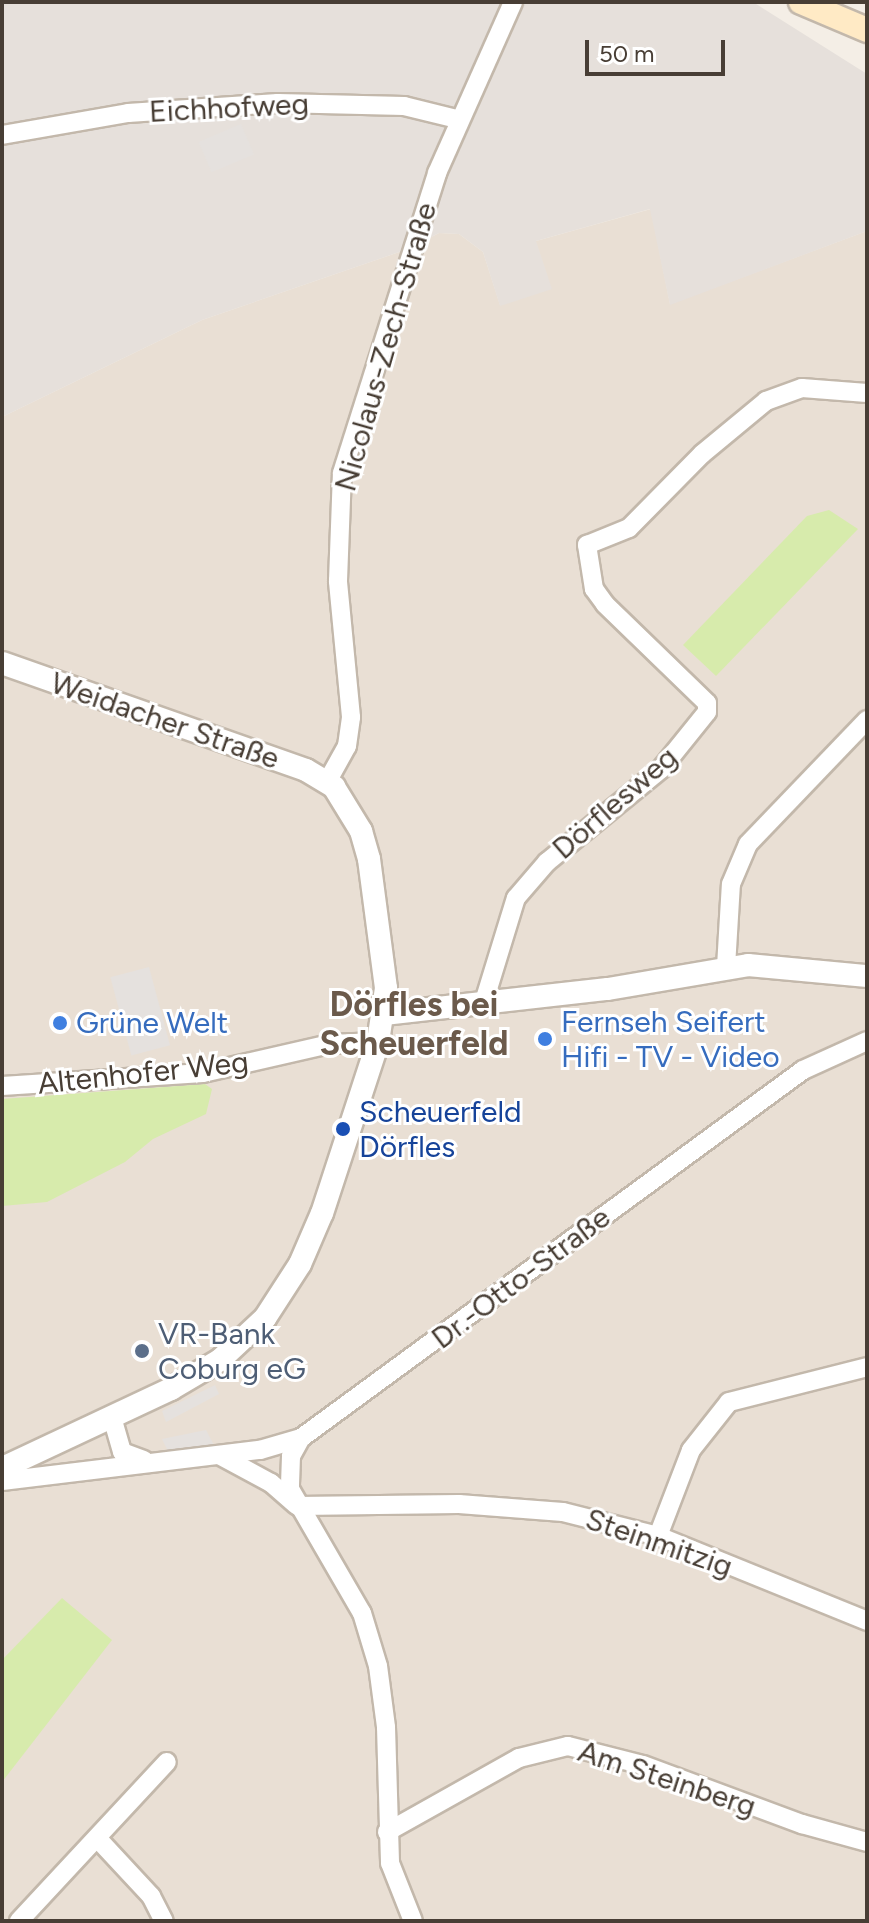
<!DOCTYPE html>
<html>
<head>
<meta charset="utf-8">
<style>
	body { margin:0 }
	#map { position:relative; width:869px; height:1923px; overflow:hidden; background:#f4eee6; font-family:Figtree,sans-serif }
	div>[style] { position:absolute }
	.residential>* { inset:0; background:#e9dfd4 }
	.industrial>* { inset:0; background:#e6e0db }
	.green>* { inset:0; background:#d7ebac }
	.parking>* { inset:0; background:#e5e1de; transform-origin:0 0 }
	.roads { filter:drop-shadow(2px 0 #c3b8ab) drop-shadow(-2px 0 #c3b8ab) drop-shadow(0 2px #c3b8ab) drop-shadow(0 -2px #c3b8ab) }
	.minor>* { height:18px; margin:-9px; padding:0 9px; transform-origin:9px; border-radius:9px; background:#fff }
	.tertiary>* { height:22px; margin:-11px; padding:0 11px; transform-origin:11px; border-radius:11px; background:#fff }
	.secondary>* { height:24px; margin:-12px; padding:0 12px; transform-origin:12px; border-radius:12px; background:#ffeac5 }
	.dots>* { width:22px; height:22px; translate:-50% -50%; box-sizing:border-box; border:4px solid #fff; border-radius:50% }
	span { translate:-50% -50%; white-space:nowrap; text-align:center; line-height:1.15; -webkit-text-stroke:6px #fff; paint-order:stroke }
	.street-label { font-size:30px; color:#483e35 }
	.shop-label { font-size:30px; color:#366cbe }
	.left { translate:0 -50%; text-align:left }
	.transit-label { font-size:30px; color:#164399 }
	.service-label { font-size:30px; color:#4e5e75 }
	.quarter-label { font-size:34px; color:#6b5a4b; font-weight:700 }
	.frame { position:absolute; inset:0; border:4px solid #483e35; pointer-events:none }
	.scale { position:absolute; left:585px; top:40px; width:140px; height:36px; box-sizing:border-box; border:4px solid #483e35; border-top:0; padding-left:10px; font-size:24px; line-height:28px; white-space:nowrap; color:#483e35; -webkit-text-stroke:6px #fff; paint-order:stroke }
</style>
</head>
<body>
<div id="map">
	<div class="residential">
		<i style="clip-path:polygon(651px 209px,670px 304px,867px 231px,867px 1921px,2px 1921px,2px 417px,202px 320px,408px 249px,439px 233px,459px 234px,483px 252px,500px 305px,536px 241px)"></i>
	</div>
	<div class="industrial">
		<i style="clip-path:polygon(2px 2px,753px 2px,867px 74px,867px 231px,670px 305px,650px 209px,536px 241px,552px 289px,500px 306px,483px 252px,459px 234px,439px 233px,408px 249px,202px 320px,2px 417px)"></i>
	</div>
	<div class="green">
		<i style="clip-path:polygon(829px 510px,858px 529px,716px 676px,683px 645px,807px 516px)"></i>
		<i style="clip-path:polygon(205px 1084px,212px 1089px,206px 1114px,153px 1139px,125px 1162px,47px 1202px,2px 1206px,2px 1099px)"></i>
		<i style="clip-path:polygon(62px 1598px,112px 1640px,2px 1782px,2px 1660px)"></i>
	</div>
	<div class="parking">
		<i style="left:241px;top:124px;width:33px;height:46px;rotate:67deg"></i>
		<i style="left:149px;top:967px;width:81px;height:40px;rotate:75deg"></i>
		<i style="clip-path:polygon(215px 1385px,219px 1394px,166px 1422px,162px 1411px)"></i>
		<i style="clip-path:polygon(206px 1430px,214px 1445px,169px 1453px,162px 1439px)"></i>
	</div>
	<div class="roads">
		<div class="minor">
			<i style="left:2px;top:135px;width:128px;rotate:-9.9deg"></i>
			<i style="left:128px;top:113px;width:150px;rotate:-3.8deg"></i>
			<i style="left:278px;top:103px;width:126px;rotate:1.4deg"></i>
			<i style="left:404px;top:106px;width:55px;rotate:13.8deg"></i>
			<i style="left:327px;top:782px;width:41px;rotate:-60.9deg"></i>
			<i style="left:347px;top:746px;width:29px;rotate:-82deg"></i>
			<i style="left:351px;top:717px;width:137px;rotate:-95.5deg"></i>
			<i style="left:338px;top:581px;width:108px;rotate:-87.9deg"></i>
			<i style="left:342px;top:473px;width:315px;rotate:-72.4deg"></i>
			<i style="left:437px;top:173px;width:187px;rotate:-66deg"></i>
			<i style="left:726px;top:967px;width:83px;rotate:-86.6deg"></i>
			<i style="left:731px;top:884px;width:43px;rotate:-67deg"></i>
			<i style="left:748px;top:844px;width:172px;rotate:-46.2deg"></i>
			<i style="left:483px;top:1005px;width:112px;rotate:-72.9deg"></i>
			<i style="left:516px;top:898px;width:48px;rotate:-49.3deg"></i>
			<i style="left:547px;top:862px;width:147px;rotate:-39.2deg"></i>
			<i style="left:661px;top:769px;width:73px;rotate:-51.1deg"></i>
			<i style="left:707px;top:712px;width:9px;rotate:-90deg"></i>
			<i style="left:707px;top:703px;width:142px;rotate:-135.9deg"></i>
			<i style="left:605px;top:604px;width:19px;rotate:-126deg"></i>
			<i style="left:594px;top:589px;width:45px;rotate:-99deg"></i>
			<i style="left:587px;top:545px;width:45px;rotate:-22deg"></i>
			<i style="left:629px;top:528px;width:104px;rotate:-45.4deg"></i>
			<i style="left:702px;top:454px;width:83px;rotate:-39.6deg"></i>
			<i style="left:766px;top:401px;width:38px;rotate:-20deg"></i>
			<i style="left:802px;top:388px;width:65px;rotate:4.4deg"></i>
			<i style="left:2px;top:1086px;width:201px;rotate:-3.7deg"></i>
			<i style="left:203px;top:1073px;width:130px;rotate:-12.9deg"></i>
			<i style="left:330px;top:1044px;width:48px;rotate:-2.4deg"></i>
			<i style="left:112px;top:1417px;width:36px;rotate:74deg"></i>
			<i style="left:122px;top:1452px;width:23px;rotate:20deg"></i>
			<i style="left:301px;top:1438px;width:21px;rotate:119deg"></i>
			<i style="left:291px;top:1456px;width:33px;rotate:92deg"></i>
			<i style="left:290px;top:1489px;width:143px;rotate:59.9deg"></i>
			<i style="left:362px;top:1613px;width:55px;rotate:73.2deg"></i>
			<i style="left:378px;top:1666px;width:62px;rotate:82.5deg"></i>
			<i style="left:386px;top:1727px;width:136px;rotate:88.3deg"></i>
			<i style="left:390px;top:1863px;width:62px;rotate:68.4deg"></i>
			<i style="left:221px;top:1456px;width:57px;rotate:28.4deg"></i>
			<i style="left:271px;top:1483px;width:33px;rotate:41deg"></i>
			<i style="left:2px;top:1481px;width:260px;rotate:-6.9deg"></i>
			<i style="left:260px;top:1450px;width:43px;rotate:-16.3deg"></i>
			<i style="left:301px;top:1438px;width:622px;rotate:-36.24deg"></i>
			<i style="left:803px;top:1070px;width:70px;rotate:-24.4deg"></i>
			<i style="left:298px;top:1506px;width:161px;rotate:-0.7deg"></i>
			<i style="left:459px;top:1504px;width:104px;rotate:4.4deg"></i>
			<i style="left:563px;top:1512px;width:98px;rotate:14.2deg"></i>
			<i style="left:658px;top:1536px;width:226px;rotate:22.1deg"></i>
			<i style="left:658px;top:1536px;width:92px;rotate:-69deg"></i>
			<i style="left:691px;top:1450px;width:61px;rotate:-51.6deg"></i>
			<i style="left:729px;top:1402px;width:142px;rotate:-14.2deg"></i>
			<i style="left:387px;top:1832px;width:151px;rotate:-29.3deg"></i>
			<i style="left:519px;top:1758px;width:50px;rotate:-13.8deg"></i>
			<i style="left:568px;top:1746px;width:77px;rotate:14.2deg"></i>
			<i style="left:643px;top:1765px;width:170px;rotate:20.4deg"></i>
			<i style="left:802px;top:1824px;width:67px;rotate:15.5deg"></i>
			<i style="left:98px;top:1839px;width:78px;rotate:47.1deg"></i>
			<i style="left:151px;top:1896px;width:28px;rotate:63deg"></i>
			<i style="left:19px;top:1921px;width:217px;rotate:-47.1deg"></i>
		</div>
		<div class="tertiary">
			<i style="left:2px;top:663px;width:322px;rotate:19.4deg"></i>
			<i style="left:306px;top:770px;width:33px;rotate:31deg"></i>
			<i style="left:334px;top:787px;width:52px;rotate:58.5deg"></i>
			<i style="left:361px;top:831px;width:29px;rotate:74deg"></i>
			<i style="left:369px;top:859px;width:130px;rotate:82.5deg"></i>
			<i style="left:386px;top:988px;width:55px;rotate:98.4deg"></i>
			<i style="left:378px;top:1042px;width:180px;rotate:108.1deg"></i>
			<i style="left:322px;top:1213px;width:56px;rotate:113.3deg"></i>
			<i style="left:300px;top:1264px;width:64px;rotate:122.9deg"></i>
			<i style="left:265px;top:1318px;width:62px;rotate:137deg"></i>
			<i style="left:220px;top:1360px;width:57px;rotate:149.4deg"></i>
			<i style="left:171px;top:1389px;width:187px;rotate:154.9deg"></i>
			<i style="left:384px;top:1014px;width:225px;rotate:-6.4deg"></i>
			<i style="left:608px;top:989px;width:142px;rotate:-9.7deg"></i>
			<i style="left:748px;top:965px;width:120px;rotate:5.3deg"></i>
		</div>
		<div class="secondary">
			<i style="left:801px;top:2px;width:72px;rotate:23deg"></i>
		</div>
	</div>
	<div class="dots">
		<i style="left:60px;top:1023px;background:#3f7fe0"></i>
		<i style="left:545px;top:1039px;background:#3f7fe0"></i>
		<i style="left:343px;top:1129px;background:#1a4fb4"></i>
		<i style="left:142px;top:1351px;background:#5c6f8a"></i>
	</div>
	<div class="street-label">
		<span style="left:229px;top:108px;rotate:-3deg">Eichhofweg</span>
		<span style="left:386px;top:347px;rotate:-74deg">Nicolaus-Zech-Straße</span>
		<span style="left:165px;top:721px;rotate:19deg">Weidacher Straße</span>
		<span style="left:615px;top:803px;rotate:-41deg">Dörflesweg</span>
		<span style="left:143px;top:1073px;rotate:-6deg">Altenhofer Weg</span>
		<span style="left:521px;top:1278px;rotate:-37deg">Dr.-Otto-Straße</span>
		<span style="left:659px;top:1543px;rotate:19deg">Steinmitzig</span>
		<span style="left:667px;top:1779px;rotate:18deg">Am Steinberg</span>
	</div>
	<div class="shop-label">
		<span class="left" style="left:561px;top:1039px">Fernseh Seifert<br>Hifi - TV - Video</span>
		<span class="left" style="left:76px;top:1023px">Grüne Welt</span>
	</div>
	<div class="transit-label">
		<span class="left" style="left:359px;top:1129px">Scheuerfeld<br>Dörfles</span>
	</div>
	<div class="service-label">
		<span class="left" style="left:158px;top:1351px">VR-Bank<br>Coburg eG</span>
	</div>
	<div class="quarter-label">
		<span style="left:414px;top:1024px">Dörfles bei<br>Scheuerfeld</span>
	</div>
	<div class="frame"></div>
	<div class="scale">50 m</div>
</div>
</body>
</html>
